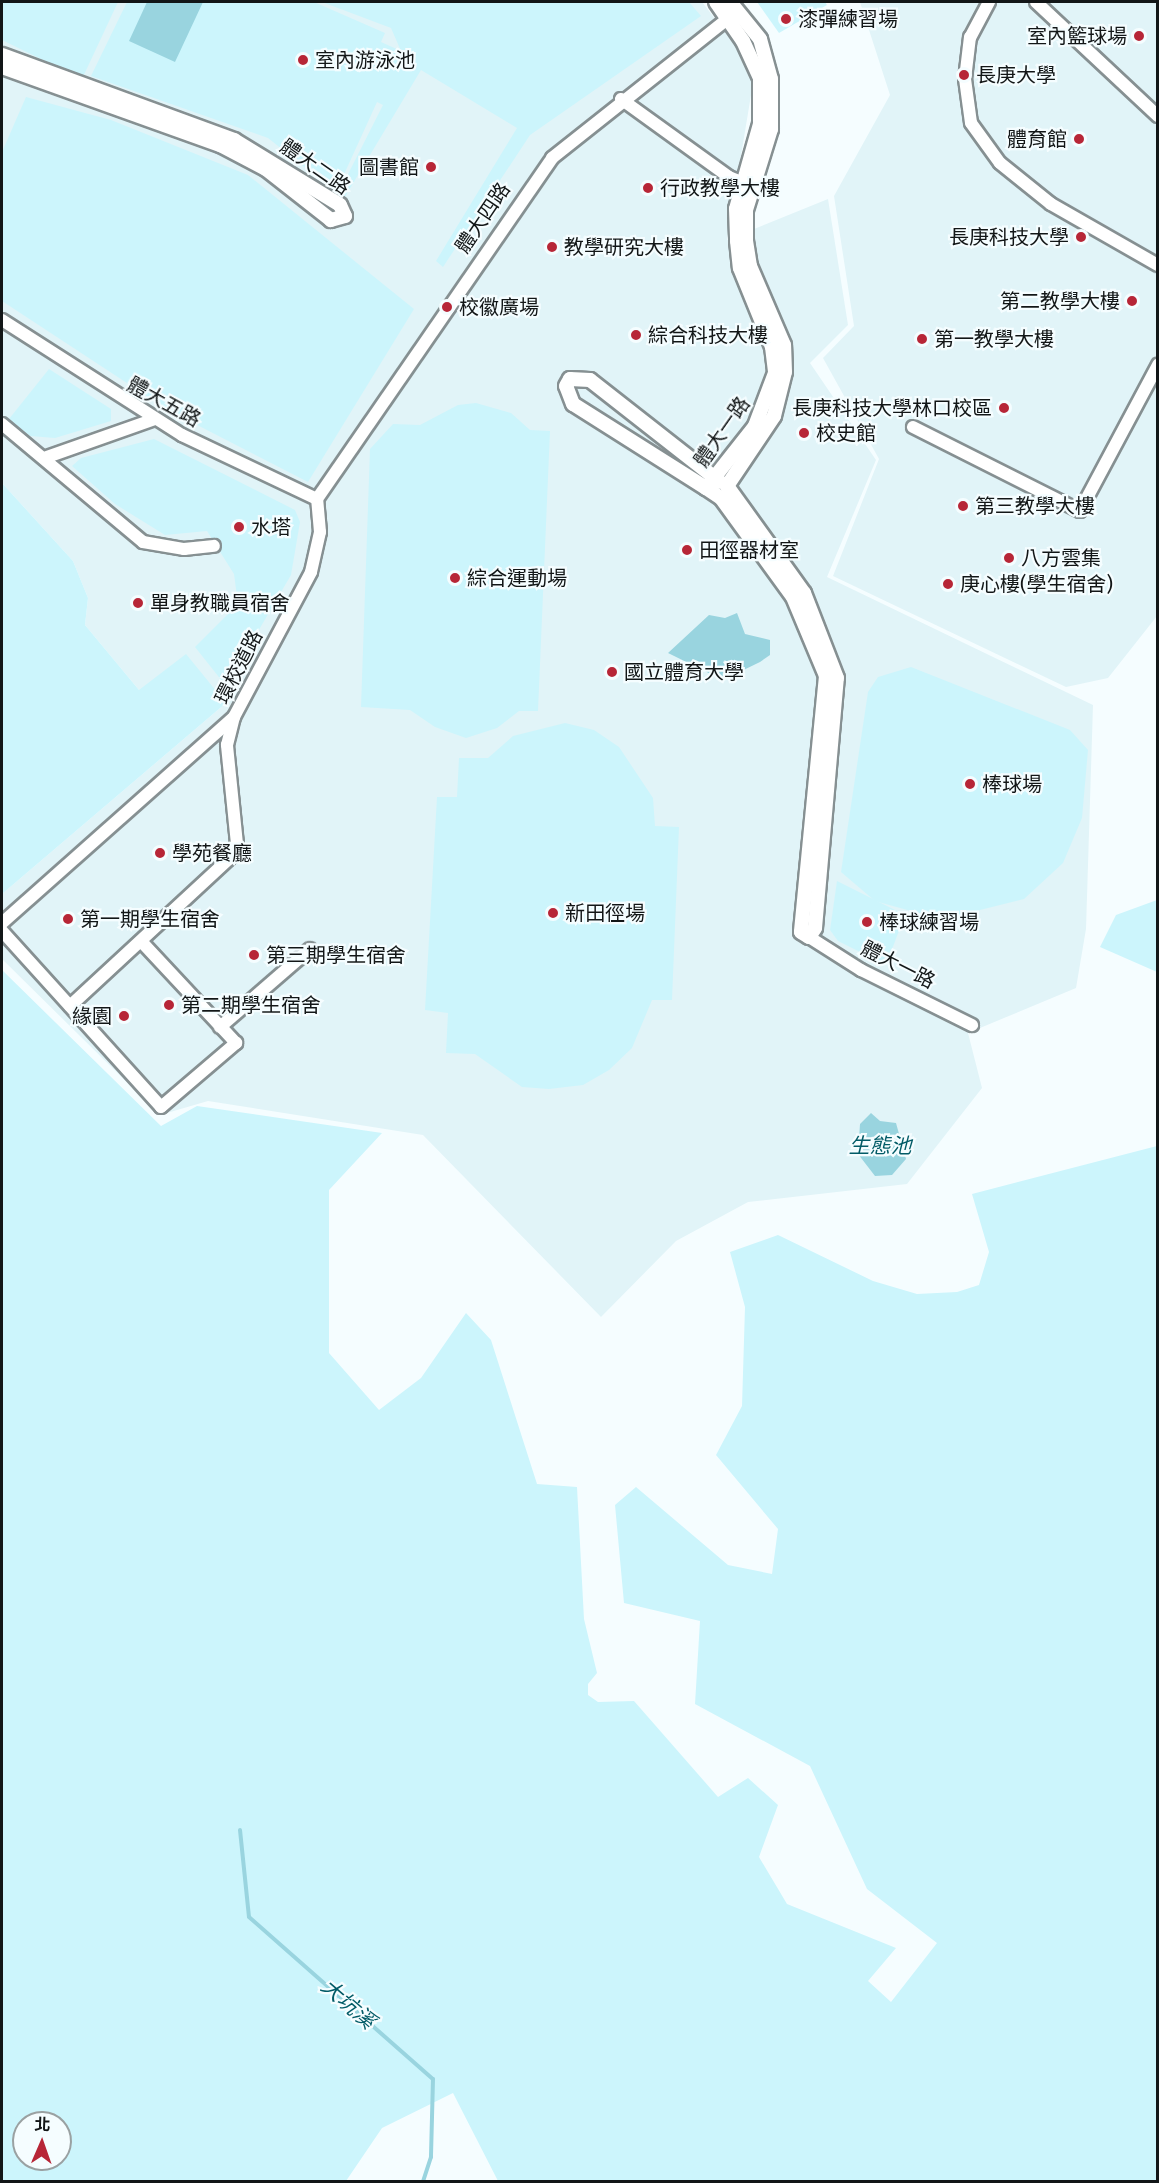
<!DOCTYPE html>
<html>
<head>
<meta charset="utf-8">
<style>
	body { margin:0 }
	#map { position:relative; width:1159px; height:2183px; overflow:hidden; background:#f5fdff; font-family:"Fira Sans","Noto Sans TC",sans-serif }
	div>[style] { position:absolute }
	.built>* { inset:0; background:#e1f4f8 }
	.green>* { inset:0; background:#ccf5fc }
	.water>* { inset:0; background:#99d4df }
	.stream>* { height:4px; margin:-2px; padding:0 2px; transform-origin:2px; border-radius:2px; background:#99d4df }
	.roads { filter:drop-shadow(2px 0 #869092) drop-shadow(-2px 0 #869092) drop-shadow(0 2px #869092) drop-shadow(0 -2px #869092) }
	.minor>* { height:12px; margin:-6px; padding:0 6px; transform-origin:6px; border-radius:6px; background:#fff }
	.tertiary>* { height:14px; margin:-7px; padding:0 7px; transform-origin:7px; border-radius:7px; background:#fff }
	.dots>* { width:16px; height:16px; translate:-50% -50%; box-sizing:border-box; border:3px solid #f5fdff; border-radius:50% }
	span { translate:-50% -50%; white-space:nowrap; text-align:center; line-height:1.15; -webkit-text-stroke:4.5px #f5fdff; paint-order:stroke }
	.poi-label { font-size:20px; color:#121617 }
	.left { translate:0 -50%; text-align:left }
	.right { translate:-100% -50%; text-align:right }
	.street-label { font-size:20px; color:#121617 }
	.water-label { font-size:21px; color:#025b67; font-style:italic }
	.frame { position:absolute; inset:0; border:3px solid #121617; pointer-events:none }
	.north { position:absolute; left:12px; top:2111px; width:60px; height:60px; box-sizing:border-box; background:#f5fdff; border:2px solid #9aa1a2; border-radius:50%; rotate:2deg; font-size:16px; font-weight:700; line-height:24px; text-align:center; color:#121617 }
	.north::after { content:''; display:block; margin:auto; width:21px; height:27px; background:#b72637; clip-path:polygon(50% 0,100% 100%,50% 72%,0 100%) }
</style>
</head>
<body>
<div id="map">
	<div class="built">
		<i style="clip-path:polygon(2px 2px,702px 2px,740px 51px,754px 77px,727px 240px,828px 199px,848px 325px,810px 363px,876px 460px,827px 577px,1093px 705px,1086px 929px,1076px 988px,968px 1033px,982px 1088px,907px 1184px,748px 1202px,676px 1241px,601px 1317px,423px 1135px,208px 1101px,160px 1115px,2px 959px,2px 894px,226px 703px,139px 690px,85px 625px,88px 598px,73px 561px,2px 483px)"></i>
		<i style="clip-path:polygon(860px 2px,1157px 2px,1157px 616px,1108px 678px,1066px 687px,833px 576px,879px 459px,823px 358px,854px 326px,834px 196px,890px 95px)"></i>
	</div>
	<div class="green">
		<i style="clip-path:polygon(2px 2px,118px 2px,82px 79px,2px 40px)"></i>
		<i style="clip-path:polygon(127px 2px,314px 2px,385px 33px,381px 42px,401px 51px,391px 28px,322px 2px,689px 2px,701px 16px,530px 135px,443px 267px,436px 261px,517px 128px,421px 70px,343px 200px,338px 194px,383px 105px,377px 102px,336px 192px,268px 138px,91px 76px)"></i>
		<i style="clip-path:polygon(757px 2px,825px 2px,827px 5px,779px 33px)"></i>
		<i style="clip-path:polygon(26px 97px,111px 120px,248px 175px,414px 309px,308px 482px,168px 410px,2px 301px,2px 152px)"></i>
		<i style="clip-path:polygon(49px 369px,111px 409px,111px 421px,55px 438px,30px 436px,9px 419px)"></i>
		<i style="clip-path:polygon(476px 403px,511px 413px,530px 430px,550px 431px,538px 711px,519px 711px,497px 728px,466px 738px,435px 727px,410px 710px,361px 707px,370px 449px,393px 424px,420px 425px,458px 405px)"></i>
		<i style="clip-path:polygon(154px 439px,295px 510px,300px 522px,291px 575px,226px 686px,195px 647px,238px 604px,234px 574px,207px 531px,165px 535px,115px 504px,72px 466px,81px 458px)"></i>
		<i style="clip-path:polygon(2px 483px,73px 561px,88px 598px,85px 625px,139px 690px,186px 654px,226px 703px,2px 894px)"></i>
		<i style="clip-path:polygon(911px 667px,1070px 730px,1088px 750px,1082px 818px,1063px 863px,1024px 899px,956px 916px,918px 913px,875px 901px,841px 872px,868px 692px,878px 677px)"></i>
		<i style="clip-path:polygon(565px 723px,594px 730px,619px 747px,653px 798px,655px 826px,679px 827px,672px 1000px,652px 1000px,632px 1048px,609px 1070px,583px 1085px,549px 1089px,522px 1087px,475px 1054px,446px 1053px,448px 1013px,425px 1010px,437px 797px,457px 797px,459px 758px,488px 758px,513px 736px)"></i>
		<i style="clip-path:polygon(837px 881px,905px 915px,886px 965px,838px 941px,830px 930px)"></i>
		<i style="clip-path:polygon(1157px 900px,1157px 972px,1100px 947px,1116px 915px)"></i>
		<i style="clip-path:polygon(evenodd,2px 970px,161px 1126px,197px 1106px,382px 1133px,329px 1190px,329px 1353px,379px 1410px,421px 1378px,466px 1313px,491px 1340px,537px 1484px,577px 1487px,584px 1619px,597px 1673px,588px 1684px,588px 1695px,598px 1702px,634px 1701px,718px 1797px,748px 1778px,778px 1805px,759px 1857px,787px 1904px,896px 1948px,868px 1981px,891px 2002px,937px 1943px,867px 1889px,810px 1766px,695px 1704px,700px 1621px,624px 1603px,615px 1505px,636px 1487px,728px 1565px,772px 1574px,778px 1529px,716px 1455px,742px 1406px,745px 1307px,730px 1252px,778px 1235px,873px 1281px,917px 1294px,957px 1292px,979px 1285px,989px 1252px,972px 1194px,1157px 1146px,1157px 2181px,498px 2181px,453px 2093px,382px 2128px,346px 2181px,2px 2181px,2px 970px,24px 2123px,60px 2123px,60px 2159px,24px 2159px,24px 2123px)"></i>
	</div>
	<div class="water">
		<i style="clip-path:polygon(147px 2px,203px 2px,175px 62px,129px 41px)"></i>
		<i style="clip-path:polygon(737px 613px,745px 634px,770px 640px,770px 655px,760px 662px,723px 680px,668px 653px,709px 615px,725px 618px)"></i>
		<i style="clip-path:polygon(871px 1113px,880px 1121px,896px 1123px,906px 1159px,892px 1175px,875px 1176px,858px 1154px,860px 1124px)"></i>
	</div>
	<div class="stream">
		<i style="left:240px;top:1830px;width:87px;rotate:84.1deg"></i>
		<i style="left:249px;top:1917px;width:245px;rotate:41.4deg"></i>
		<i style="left:433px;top:2079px;width:78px;rotate:91.5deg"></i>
		<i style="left:431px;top:2157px;width:26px;rotate:108deg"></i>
	</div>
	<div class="roads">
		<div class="minor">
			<i style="left:989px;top:2px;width:40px;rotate:118deg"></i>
			<i style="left:970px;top:37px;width:42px;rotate:96.8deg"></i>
			<i style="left:965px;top:79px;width:44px;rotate:82.2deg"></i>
			<i style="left:971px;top:123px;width:49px;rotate:54.1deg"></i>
			<i style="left:1000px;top:163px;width:65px;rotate:38.8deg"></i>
			<i style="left:1051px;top:204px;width:123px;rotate:29.7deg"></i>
			<i style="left:1036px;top:2px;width:167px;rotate:43.1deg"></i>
			<i style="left:621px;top:99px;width:133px;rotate:35.8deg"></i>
			<i style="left:729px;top:177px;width:24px;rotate:22deg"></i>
			<i style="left:2px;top:320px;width:214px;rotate:32.6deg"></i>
			<i style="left:182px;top:435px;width:149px;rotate:25.4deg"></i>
			<i style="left:2px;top:424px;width:184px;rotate:39.9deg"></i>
			<i style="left:143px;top:542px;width:42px;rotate:9.7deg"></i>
			<i style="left:184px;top:549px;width:30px;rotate:-6deg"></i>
			<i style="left:913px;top:427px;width:187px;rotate:26.7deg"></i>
			<i style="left:1080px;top:511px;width:166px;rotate:-61.9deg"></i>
			<i style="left:47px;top:457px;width:114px;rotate:-19.4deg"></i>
			<i style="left:317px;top:499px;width:414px;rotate:-55.4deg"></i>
			<i style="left:552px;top:158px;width:232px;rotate:-38.4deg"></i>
			<i style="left:2px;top:923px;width:310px;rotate:-41.6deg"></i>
			<i style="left:2px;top:931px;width:237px;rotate:47.9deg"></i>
			<i style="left:161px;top:1107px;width:99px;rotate:-40.5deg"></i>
			<i style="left:236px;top:1043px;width:139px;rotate:-133deg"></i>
			<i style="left:809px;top:937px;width:62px;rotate:32.4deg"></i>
			<i style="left:861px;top:970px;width:124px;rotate:26.4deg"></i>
			<i style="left:70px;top:1006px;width:217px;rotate:-42.8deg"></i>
			<i style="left:229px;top:859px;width:17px;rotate:-62deg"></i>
			<i style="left:237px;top:844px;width:100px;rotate:-95.8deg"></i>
			<i style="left:227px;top:745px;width:29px;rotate:-76deg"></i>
			<i style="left:234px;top:717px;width:164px;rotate:-62deg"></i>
			<i style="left:311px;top:572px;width:41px;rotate:-77.3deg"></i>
			<i style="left:320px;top:532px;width:33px;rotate:-95deg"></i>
			<i style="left:220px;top:1027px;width:119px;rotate:-40.9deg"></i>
		</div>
		<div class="tertiary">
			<i style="left:716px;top:2px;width:47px;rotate:55.3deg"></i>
			<i style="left:743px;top:41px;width:41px;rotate:65.3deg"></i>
			<i style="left:760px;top:78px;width:46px;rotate:90deg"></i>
			<i style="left:760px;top:124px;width:88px;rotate:105.8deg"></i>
			<i style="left:736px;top:209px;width:32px;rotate:88deg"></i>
			<i style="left:737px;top:241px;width:27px;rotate:84deg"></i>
			<i style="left:740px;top:268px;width:85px;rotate:67.9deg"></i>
			<i style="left:772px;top:347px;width:26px;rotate:83deg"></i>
			<i style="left:775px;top:373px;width:57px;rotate:110.7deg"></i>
			<i style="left:755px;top:426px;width:79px;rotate:128.3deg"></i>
			<i style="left:706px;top:488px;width:18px;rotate:34deg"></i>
			<i style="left:721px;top:498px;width:122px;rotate:54deg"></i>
			<i style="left:793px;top:597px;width:86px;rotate:67.3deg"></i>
			<i style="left:826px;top:676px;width:257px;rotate:95.6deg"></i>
			<i style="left:801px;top:932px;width:9px;rotate:32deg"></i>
			<i style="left:809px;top:937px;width:11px;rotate:-56deg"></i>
			<i style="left:815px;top:928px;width:251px;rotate:-85deg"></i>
			<i style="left:837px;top:678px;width:91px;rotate:-111.2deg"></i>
			<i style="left:804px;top:593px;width:132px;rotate:-125.7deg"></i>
			<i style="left:727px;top:486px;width:84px;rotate:-56.1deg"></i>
			<i style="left:774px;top:416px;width:45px;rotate:-76deg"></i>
			<i style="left:785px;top:372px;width:27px;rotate:-92deg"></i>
			<i style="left:784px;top:345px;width:86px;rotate:-113.3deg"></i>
			<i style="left:750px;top:266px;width:25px;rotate:-99deg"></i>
			<i style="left:746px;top:241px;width:31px;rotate:-90deg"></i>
			<i style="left:746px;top:210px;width:85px;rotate:-72.8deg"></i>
			<i style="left:771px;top:129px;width:50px;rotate:-90deg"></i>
			<i style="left:771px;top:79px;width:41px;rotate:-105.4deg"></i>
			<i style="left:760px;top:39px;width:48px;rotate:-129deg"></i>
			<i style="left:2px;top:55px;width:247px;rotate:20.1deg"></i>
			<i style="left:234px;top:140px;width:124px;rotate:31.5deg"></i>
			<i style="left:340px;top:205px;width:12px;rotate:66deg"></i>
			<i style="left:345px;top:216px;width:15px;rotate:164deg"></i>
			<i style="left:331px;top:220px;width:83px;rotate:-141.9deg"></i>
			<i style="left:266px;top:169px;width:52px;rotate:-152.4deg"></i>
			<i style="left:220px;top:145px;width:232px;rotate:-160.3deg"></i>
			<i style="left:706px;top:488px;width:157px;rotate:-147.7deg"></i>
			<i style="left:573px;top:404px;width:19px;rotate:-111deg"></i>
			<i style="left:566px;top:386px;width:8px;rotate:-60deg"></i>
			<i style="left:570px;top:379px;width:20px;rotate:3deg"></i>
			<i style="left:590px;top:380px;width:165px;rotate:38.1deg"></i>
		</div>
	</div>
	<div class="dots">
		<i style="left:786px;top:19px;background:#b72637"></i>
		<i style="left:1139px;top:36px;background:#b72637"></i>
		<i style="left:303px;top:60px;background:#b72637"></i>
		<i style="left:964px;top:75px;background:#b72637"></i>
		<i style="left:1079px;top:139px;background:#b72637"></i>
		<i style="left:431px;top:167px;background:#b72637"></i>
		<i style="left:648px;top:188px;background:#b72637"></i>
		<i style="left:1081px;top:237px;background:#b72637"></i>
		<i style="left:552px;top:247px;background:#b72637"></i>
		<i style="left:1132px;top:301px;background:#b72637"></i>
		<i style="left:447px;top:307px;background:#b72637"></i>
		<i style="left:636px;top:335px;background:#b72637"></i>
		<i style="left:922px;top:339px;background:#b72637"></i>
		<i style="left:1004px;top:408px;background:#b72637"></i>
		<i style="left:804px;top:433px;background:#b72637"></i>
		<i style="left:963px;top:506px;background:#b72637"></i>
		<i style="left:239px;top:527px;background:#b72637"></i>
		<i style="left:687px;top:550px;background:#b72637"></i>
		<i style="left:1009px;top:558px;background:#b72637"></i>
		<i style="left:455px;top:578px;background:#b72637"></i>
		<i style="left:948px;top:584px;background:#b72637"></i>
		<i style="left:138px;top:603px;background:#b72637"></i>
		<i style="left:612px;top:672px;background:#b72637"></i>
		<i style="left:970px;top:784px;background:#b72637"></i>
		<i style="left:160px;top:853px;background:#b72637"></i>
		<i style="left:553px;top:913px;background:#b72637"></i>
		<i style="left:68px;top:919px;background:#b72637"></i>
		<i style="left:867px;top:922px;background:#b72637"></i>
		<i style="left:254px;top:955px;background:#b72637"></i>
		<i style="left:169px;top:1005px;background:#b72637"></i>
		<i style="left:124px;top:1016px;background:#b72637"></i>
	</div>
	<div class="poi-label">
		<span class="left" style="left:798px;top:19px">漆彈練習場</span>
		<span class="right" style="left:1127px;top:36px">室內籃球場</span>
		<span class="left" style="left:315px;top:60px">室內游泳池</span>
		<span class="left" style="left:976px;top:75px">長庚大學</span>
		<span class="right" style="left:1067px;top:139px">體育館</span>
		<span class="right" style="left:419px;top:167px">圖書館</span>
		<span class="left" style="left:660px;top:188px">行政教學大樓</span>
		<span class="right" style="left:1069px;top:237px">長庚科技大學</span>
		<span class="left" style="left:564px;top:247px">教學研究大樓</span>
		<span class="right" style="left:1120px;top:301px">第二教學大樓</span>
		<span class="left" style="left:459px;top:307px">校徽廣場</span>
		<span class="left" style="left:648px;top:335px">綜合科技大樓</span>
		<span class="left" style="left:934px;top:339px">第一教學大樓</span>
		<span class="right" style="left:992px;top:408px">長庚科技大學林口校區</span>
		<span class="left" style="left:816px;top:433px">校史館</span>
		<span class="left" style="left:975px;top:506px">第三教學大樓</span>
		<span class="left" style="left:251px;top:527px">水塔</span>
		<span class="left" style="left:699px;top:550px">田徑器材室</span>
		<span class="left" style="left:1021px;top:558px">八方雲集</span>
		<span class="left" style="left:467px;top:578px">綜合運動場</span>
		<span class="left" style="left:960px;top:584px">庚心樓(學生宿舍)</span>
		<span class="left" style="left:150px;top:603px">單身教職員宿舍</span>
		<span class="left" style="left:624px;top:672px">國立體育大學</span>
		<span class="left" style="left:982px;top:784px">棒球場</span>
		<span class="left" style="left:172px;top:853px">學苑餐廳</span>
		<span class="left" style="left:565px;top:913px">新田徑場</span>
		<span class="left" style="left:80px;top:919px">第一期學生宿舍</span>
		<span class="left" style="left:879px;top:922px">棒球練習場</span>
		<span class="left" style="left:266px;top:955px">第三期學生宿舍</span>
		<span class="left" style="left:181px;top:1005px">第二期學生宿舍</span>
		<span class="right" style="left:112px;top:1016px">緣園</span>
	</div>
	<div class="street-label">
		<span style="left:315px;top:167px;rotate:35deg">體大二路</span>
		<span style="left:483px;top:218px;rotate:-56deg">體大四路</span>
		<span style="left:164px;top:402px;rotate:29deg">體大五路</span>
		<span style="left:722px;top:432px;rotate:-55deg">體大一路</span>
		<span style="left:239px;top:667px;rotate:-63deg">環校道路</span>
		<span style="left:898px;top:965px;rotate:27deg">體大一路</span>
	</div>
	<div class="water-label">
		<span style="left:880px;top:1146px">生態池</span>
		<span style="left:348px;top:2004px;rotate:41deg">大坑溪</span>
	</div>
	<div class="frame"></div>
	<div class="north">北</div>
</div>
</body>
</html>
